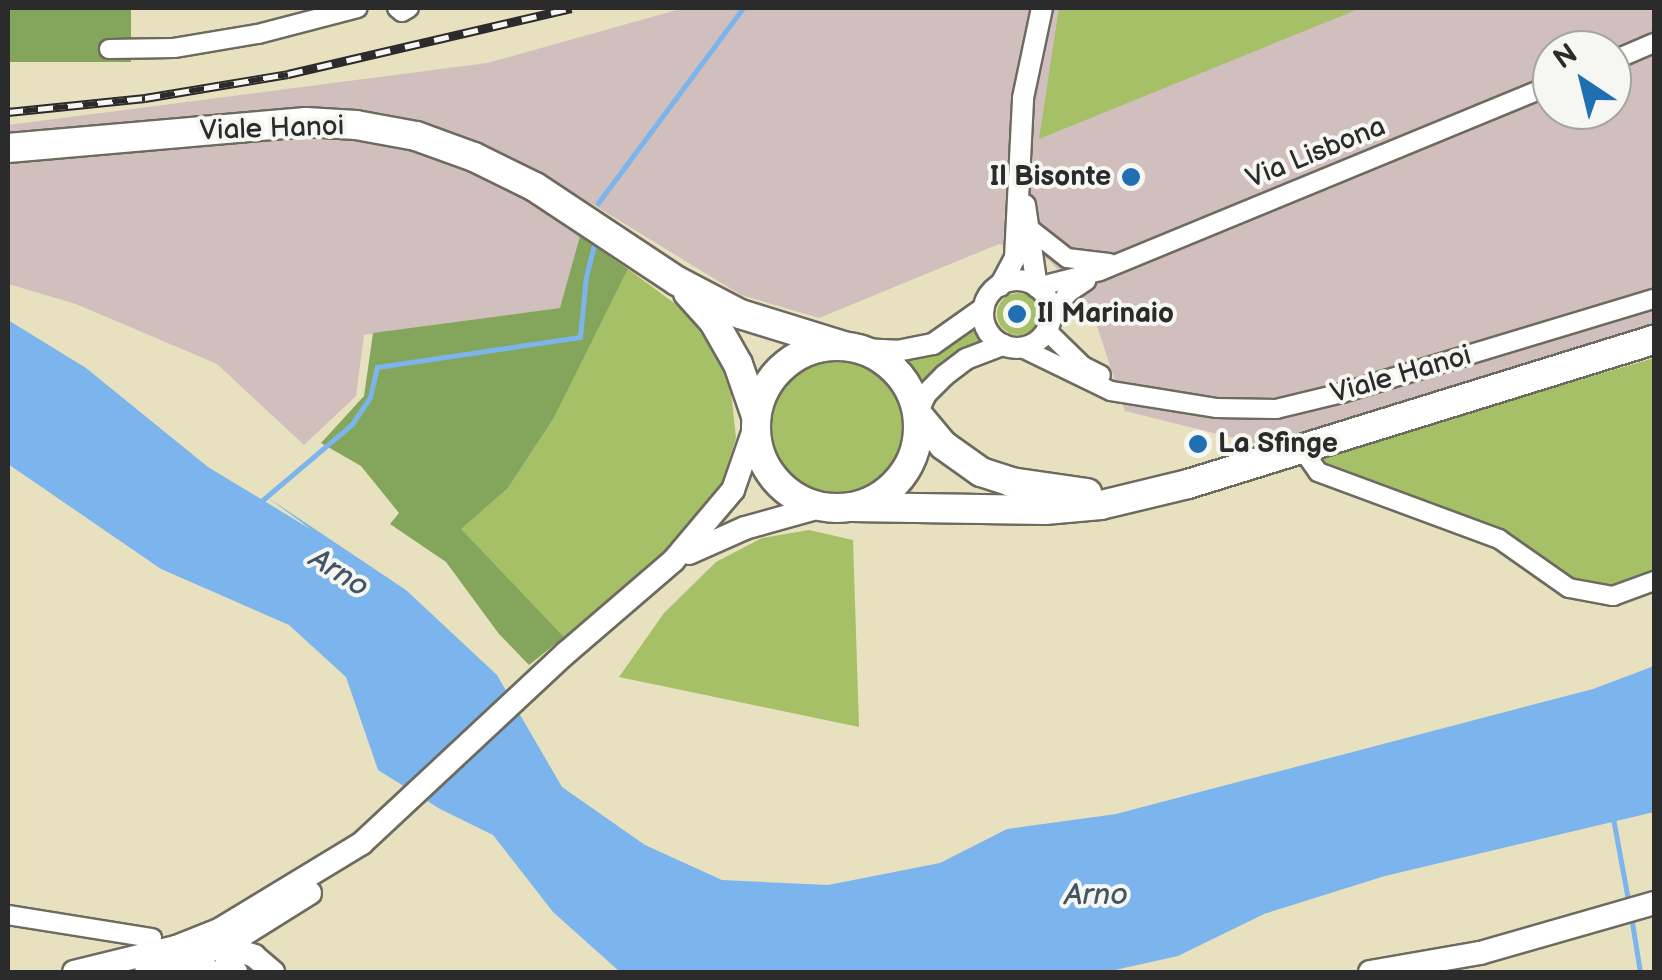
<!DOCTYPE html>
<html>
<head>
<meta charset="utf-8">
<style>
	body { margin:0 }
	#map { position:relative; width:1662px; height:980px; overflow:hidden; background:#e8e1bf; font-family:"Balsamiq Sans",sans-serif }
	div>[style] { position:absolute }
	.industrial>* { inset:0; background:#d1bfbe }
	.green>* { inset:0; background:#a5c067 }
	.round { border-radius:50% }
	.forest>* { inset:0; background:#84a65c; transform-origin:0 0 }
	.water>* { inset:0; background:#7cb5ed }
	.stream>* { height:5px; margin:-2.5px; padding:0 2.5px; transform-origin:2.5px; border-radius:2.5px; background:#7cb5ed }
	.roads { filter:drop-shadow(2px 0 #6d6b5f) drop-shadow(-2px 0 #6d6b5f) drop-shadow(0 2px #6d6b5f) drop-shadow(0 -2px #6d6b5f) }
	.minor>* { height:18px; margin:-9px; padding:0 9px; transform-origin:9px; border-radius:9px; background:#fff }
	.tertiary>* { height:20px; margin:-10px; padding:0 10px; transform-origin:10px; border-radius:10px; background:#fff }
	.tertiary>.ring { margin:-10px; padding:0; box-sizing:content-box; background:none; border:20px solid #fff; border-radius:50% }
	.secondary>* { height:22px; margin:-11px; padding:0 11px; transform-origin:11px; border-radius:11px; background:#fff }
	.primary>* { height:28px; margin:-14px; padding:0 14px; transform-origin:14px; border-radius:14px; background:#fff }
	.primary>.ring { margin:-14px; padding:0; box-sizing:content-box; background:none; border:28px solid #fff; border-radius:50% }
	.rail>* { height:9px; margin-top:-4.5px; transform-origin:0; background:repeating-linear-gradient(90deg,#f6f6f2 0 15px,#2b2b2b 0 30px); box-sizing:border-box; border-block:2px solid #2b2b2b }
	.dots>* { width:28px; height:28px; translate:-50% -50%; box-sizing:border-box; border:5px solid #f6f6f2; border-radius:50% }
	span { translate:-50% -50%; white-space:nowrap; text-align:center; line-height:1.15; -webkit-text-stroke:8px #f6f6f2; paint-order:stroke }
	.street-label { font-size:28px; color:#2b2b2b }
	.poi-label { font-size:28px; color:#2b2b2b; font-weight:700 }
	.right { translate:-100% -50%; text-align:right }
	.left { translate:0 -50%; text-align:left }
	.water-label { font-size:30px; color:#435465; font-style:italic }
	.frame { position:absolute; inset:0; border:10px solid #2b2b2b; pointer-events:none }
	.north { position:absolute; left:1532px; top:30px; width:100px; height:100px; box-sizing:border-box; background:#f6f6f2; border:2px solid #a5a5a2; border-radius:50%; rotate:325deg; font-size:28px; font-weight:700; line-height:40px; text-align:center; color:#2b2b2b }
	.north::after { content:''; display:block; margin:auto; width:35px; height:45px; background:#1f6fb2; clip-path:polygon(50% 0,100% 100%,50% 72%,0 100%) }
</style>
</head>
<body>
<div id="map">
	<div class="industrial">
		<i style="clip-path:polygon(evenodd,684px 8px,1654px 8px,1654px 325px,1266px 446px,1125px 411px,1090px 305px,1049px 260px,999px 244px,819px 318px,741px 295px,589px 202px,561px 308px,364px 335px,356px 396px,304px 445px,217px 364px,76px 304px,8px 284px,8px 125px,487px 63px,684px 8px,1552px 50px,1612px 50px,1612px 110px,1552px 110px,1552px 50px)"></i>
	</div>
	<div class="green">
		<i style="clip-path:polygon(1059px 8px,1361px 8px,1039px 139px)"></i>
		<i style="clip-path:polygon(628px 269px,704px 325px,730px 383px,736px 438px,718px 496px,675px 542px,564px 637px,460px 529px,508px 488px,554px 418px)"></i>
		<i class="round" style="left:997px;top:293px;width:42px;height:42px"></i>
		<i style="clip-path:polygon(974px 325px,983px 343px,927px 385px,905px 356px)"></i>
		<i style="clip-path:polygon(1654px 358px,1654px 574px,1604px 590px,1573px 582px,1325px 468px,1319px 457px)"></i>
		<i class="round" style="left:769px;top:359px;width:136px;height:136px"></i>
		<i style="clip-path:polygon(809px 530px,853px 540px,859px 727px,619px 677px,664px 613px,716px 562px,762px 538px)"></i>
	</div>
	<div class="forest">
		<i style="left:8px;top:8px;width:123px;height:54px"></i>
		<i style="clip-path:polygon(580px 236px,628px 269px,554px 418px,508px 488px,461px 529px,564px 637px,529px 665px,499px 634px,446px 562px,390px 524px,399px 513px,361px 466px,321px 443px,364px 396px,373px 333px,560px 308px)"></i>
	</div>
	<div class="water">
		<i style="clip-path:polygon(8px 320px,86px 368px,208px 467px,312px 530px,267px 497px,406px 590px,497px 675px,562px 787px,645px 845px,722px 880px,828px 885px,940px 863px,1007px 829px,1116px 814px,1593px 689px,1654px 666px,1654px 812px,1385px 876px,1264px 914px,1178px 956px,1106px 972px,620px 972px,553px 912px,493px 835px,440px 809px,378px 770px,346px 677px,289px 625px,161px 569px,8px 464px)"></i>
	</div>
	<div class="stream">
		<i style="left:598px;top:203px;width:243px;rotate:-53.4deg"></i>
		<i style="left:259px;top:503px;width:122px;rotate:-40.3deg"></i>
		<i style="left:352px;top:424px;width:32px;rotate:-56deg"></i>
		<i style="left:370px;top:397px;width:31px;rotate:-77deg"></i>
		<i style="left:377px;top:367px;width:205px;rotate:-8.4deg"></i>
		<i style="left:580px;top:337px;width:60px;rotate:-84.3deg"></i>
		<i style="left:586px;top:277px;width:38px;rotate:-76deg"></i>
		<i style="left:1613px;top:818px;width:88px;rotate:79.6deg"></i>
		<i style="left:1631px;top:916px;width:57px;rotate:80.9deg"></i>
	</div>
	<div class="roads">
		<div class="minor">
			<i style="left:397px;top:8px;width:6px;rotate:39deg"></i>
			<i style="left:402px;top:12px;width:8px;rotate:-30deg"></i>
			<i style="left:109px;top:49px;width:65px;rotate:-0.9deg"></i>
			<i style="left:174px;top:48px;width:85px;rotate:-9.5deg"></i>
			<i style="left:258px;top:34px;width:103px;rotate:-14.6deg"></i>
			<i style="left:1612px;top:61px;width:46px;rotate:-23.2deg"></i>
			<i style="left:1030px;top:229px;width:47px;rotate:38.1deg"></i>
			<i style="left:1067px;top:258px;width:42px;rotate:6.8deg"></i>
			<i style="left:1037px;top:287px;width:65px;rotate:-14.3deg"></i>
			<i style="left:1100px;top:271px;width:489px;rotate:-22.4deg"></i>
			<i style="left:1051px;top:315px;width:28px;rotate:-52deg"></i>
			<i style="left:1068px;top:293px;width:22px;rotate:-34deg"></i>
			<i style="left:1047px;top:331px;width:50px;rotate:44.2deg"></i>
			<i style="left:1083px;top:366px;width:20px;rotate:27deg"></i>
			<i style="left:1022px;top:348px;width:99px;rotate:25.8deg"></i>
			<i style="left:1111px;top:391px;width:106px;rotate:9.2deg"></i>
			<i style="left:1216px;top:408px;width:60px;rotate:1deg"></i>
			<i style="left:1276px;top:409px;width:68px;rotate:-13.6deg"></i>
			<i style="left:1342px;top:393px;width:326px;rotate:-16.8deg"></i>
			<i style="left:1302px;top:449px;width:28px;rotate:55deg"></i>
			<i style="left:1318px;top:472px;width:193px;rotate:20.3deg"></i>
			<i style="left:1499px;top:539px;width:85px;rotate:35deg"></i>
			<i style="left:1569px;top:588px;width:45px;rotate:10.3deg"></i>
			<i style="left:1613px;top:596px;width:44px;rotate:-20.1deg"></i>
			<i style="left:8px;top:915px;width:146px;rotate:9.1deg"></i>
		</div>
		<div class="tertiary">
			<i style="left:1025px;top:205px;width:83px;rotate:81.7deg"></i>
			<i class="ring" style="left:983px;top:280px;width:48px;height:48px"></i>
			<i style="left:1000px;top:286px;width:32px;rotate:-62deg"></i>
			<i style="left:1015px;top:258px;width:160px;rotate:-87.1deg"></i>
			<i style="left:1023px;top:98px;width:92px;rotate:-78.1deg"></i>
			<i style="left:862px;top:349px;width:35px;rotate:3deg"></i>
			<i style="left:897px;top:351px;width:37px;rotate:-11deg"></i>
			<i style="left:933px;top:344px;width:62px;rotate:-35.2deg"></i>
			<i style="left:918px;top:411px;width:19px;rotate:-65deg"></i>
			<i style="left:926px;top:394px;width:27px;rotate:-45deg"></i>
			<i style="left:945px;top:375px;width:26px;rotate:-37deg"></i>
			<i style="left:966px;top:359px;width:40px;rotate:-21deg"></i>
		</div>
		<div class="secondary">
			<i style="left:689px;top:553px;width:61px;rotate:-24.1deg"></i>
			<i style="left:745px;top:528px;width:78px;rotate:-15.6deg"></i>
			<i style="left:234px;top:937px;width:11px;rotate:131deg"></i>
			<i style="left:227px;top:945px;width:15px;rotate:90deg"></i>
			<i style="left:227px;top:960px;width:15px;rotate:53deg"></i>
			<i style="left:219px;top:945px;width:37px;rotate:17deg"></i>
			<i style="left:254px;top:956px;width:25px;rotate:40deg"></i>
			<i style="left:74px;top:972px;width:105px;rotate:-13.8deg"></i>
			<i style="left:176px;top:947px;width:46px;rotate:-21.6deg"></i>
			<i style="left:219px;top:930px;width:167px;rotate:-31.3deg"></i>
			<i style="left:362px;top:843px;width:279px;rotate:-43deg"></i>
			<i style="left:566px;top:653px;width:141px;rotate:-40.7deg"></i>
			<i style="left:673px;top:561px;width:93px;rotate:-49.8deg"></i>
			<i style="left:733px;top:490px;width:67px;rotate:-70.8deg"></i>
			<i style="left:146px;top:972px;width:85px;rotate:-18.4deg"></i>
			<i style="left:227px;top:945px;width:98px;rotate:-32.1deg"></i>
			<i style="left:175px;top:972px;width:38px"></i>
			<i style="left:1370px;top:972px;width:112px;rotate:-9.8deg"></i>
			<i style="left:1480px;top:953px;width:181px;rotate:-16deg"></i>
		</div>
		<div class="primary">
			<i style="left:8px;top:148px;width:299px;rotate:-5deg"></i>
			<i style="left:306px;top:122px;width:50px;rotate:3.4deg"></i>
			<i style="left:356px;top:125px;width:61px;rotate:10.4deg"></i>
			<i style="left:416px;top:136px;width:62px;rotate:19.9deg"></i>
			<i style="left:474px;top:157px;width:68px;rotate:26.2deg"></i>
			<i style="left:535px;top:187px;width:170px;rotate:33.5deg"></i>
			<i style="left:677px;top:281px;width:71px;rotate:27.6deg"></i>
			<i style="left:740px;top:314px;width:109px;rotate:17.1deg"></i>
			<i style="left:688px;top:293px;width:39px;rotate:48deg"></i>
			<i style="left:714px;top:322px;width:48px;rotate:60.3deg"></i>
			<i style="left:738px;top:364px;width:55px;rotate:70.9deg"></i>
			<i class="ring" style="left:756px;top:346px;width:134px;height:134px"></i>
			<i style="left:918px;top:415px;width:39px;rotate:50deg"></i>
			<i style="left:943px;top:445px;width:47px;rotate:35.4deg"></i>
			<i style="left:981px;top:472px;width:32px;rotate:18deg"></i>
			<i style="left:1011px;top:482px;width:77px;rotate:8.2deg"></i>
			<i style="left:852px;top:507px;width:193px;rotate:0.9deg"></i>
			<i style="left:1045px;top:510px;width:56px;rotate:-5.1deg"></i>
			<i style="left:1101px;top:505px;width:89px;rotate:-13.6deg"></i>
			<i style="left:1188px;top:484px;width:488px;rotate:-17.2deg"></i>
		</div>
	</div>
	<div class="rail">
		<i style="left:8px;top:112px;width:138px;rotate:-5.8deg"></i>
		<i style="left:145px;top:98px;width:145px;rotate:-9.5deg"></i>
		<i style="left:288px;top:74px;width:291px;rotate:-13.1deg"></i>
	</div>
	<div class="dots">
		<i style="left:1131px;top:177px;background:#1f6fb2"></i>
		<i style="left:1017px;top:314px;background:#1f6fb2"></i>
		<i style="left:1198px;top:444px;background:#1f6fb2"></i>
	</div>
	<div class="street-label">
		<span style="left:272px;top:129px;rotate:-2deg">Viale Hanoi</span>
		<span style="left:1316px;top:153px;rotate:-22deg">Via Lisbona</span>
		<span style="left:1401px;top:375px;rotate:-16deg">Viale Hanoi</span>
	</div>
	<div class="poi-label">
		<span class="right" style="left:1111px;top:177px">Il Bisonte</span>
		<span class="left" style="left:1037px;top:314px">Il Marinaio</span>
		<span class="left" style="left:1218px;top:444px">La Sfinge</span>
	</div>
	<div class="water-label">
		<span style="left:339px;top:573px;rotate:32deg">Arno</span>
		<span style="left:1096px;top:895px">Arno</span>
	</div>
	<div class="frame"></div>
	<div class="north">N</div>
</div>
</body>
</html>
